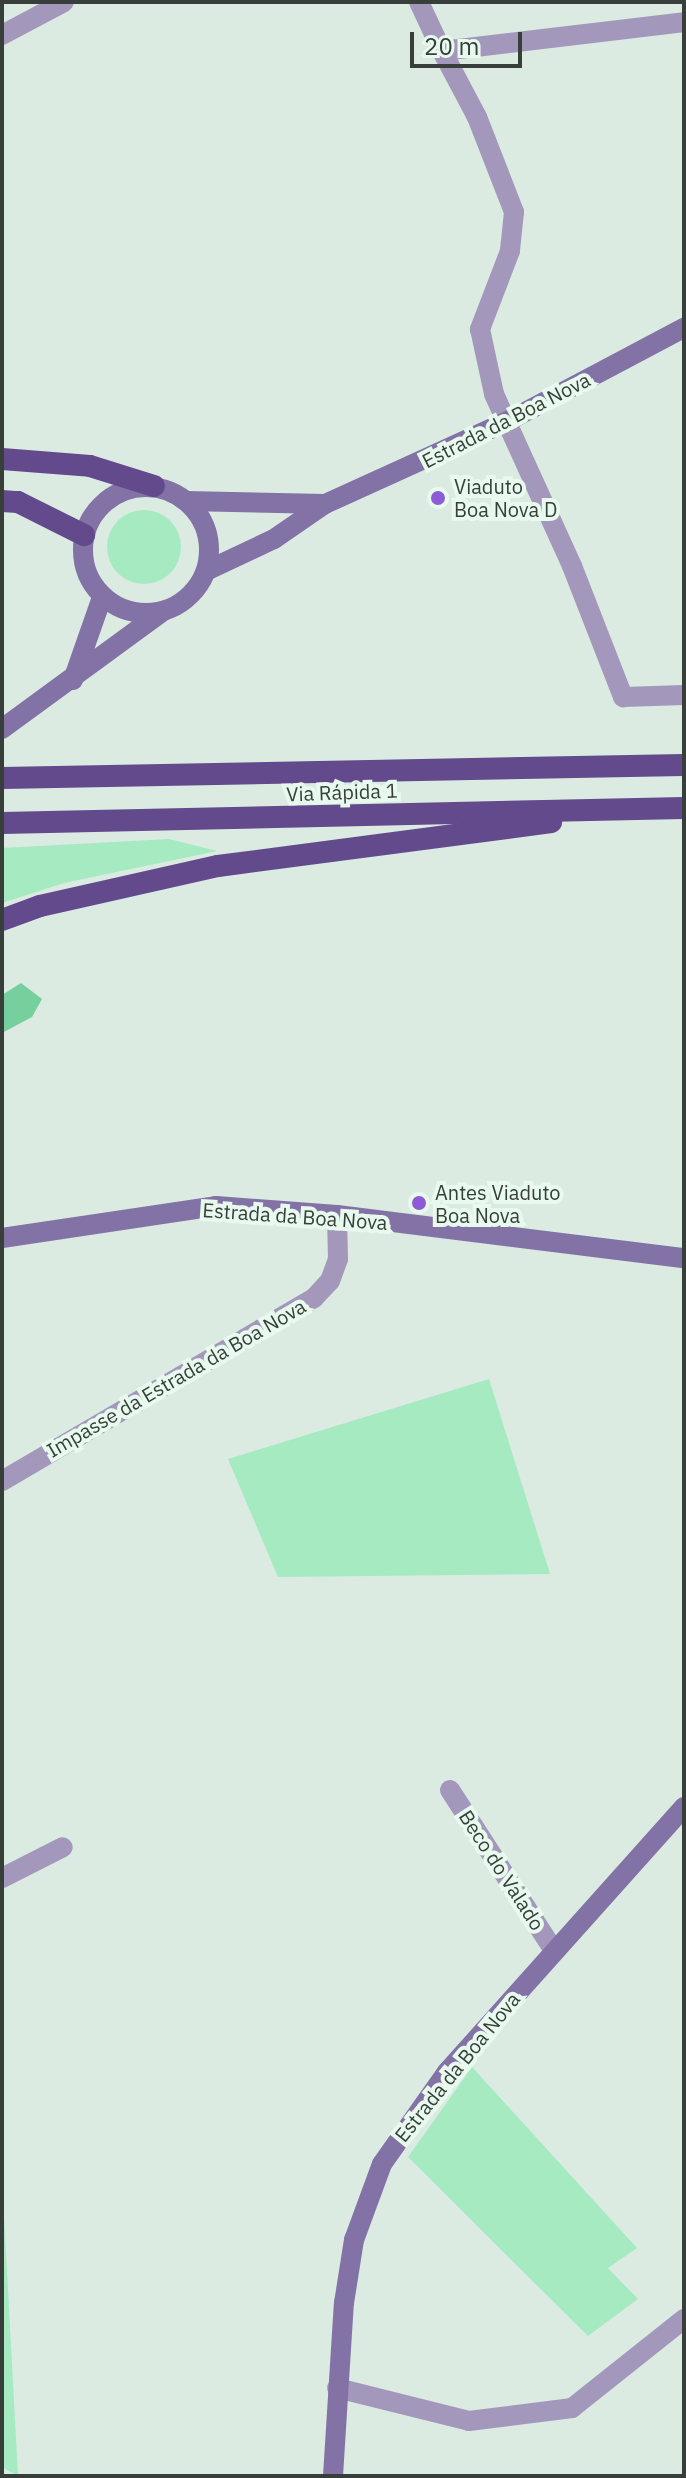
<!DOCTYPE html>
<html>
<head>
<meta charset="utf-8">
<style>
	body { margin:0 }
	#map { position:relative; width:686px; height:2478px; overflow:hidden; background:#dbebe1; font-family:"IBM Plex Sans",sans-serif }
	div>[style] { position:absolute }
	.green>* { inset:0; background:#a5eac1 }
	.round { border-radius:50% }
	.water>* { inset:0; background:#75d09e }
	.minor>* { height:20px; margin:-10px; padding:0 10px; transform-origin:10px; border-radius:10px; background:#a398bb }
	.tertiary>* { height:20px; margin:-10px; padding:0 10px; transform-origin:10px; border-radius:10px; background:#a398bb }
	.secondary>* { height:20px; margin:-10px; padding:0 10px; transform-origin:10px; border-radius:10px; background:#8372a5 }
	.secondary>.ring { margin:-10px; padding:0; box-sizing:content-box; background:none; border:20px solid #8372a5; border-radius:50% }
	.trunk>* { height:22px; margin:-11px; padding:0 11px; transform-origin:11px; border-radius:11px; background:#624a8c }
	.dots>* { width:22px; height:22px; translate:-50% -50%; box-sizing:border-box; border:4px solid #e8f9ee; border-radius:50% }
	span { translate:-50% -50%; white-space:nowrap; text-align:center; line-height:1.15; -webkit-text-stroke:8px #e8f9ee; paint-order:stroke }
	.street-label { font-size:20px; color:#383f3b }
	.poi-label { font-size:20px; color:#383f3b }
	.left { translate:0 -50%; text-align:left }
	.frame { position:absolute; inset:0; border:4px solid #383f3b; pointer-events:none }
	.scale { position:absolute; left:410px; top:32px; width:112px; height:36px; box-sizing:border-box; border:4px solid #383f3b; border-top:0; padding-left:10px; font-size:24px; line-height:28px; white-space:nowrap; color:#383f3b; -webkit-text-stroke:6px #e8f9ee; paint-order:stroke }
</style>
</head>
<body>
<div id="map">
	<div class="green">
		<i class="round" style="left:107px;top:510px;width:74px;height:74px"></i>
		<i style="clip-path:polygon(169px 839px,217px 851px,64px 883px,2px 903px,2px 848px)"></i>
		<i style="clip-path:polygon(489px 1379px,550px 1574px,278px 1577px,228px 1459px)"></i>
		<i style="clip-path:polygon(472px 2067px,637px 2248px,608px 2268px,638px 2299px,588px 2336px,408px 2157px)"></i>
		<i style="clip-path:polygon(2px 2196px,3px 2197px,18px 2476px,2px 2467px)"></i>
	</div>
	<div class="water">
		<i style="clip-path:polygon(21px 983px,42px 999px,32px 1017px,2px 1033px,2px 995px)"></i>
	</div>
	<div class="minor">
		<i style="left:2px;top:35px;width:70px;rotate:-28deg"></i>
		<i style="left:442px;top:51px;width:75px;rotate:62.1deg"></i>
		<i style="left:477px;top:117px;width:102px;rotate:68.7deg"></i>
		<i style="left:514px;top:212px;width:39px;rotate:96deg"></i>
		<i style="left:510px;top:251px;width:84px;rotate:111deg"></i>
		<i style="left:480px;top:329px;width:66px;rotate:77.8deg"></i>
		<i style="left:494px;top:394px;width:189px;rotate:65.6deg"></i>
		<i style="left:572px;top:566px;width:141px;rotate:68.7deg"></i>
		<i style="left:623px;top:697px;width:61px;rotate:-1.9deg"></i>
		<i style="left:2px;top:1481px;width:362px;rotate:-30.4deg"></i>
		<i style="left:314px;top:1298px;width:23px;rotate:-47deg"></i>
		<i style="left:330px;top:1281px;width:23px;rotate:-70deg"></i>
		<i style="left:338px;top:1259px;width:44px;rotate:-91.3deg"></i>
		<i style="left:450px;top:1790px;width:189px;rotate:57.1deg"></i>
		<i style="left:2px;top:1878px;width:68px;rotate:-26.9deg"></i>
		<i style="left:337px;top:2388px;width:136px;rotate:14deg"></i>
		<i style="left:469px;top:2421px;width:104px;rotate:-7.2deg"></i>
		<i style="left:572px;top:2408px;width:143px;rotate:-38.5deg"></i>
	</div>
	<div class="tertiary">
		<i style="left:419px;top:2px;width:54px;rotate:64.9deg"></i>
		<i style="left:442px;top:51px;width:244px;rotate:-6.8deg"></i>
	</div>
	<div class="secondary">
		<i class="ring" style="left:83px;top:487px;width:106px;height:106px"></i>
		<i style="left:186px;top:501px;width:139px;rotate:1.2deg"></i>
		<i style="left:206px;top:571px;width:75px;rotate:-25.2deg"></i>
		<i style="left:274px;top:539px;width:62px;rotate:-34.5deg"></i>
		<i style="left:325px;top:504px;width:201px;rotate:-24.4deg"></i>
		<i style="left:508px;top:421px;width:199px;rotate:-27.9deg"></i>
		<i style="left:73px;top:680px;width:88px;rotate:-70.7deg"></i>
		<i style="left:2px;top:729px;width:200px;rotate:-36.2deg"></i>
		<i style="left:2px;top:1238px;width:216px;rotate:-8.5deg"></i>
		<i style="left:216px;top:1206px;width:121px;rotate:4.3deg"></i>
		<i style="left:337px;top:1215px;width:350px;rotate:7.1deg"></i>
		<i style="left:333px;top:2476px;width:173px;rotate:-86.4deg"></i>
		<i style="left:344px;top:2303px;width:64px;rotate:-81deg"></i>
		<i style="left:354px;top:2240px;width:81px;rotate:-69.8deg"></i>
		<i style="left:382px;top:2164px;width:113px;rotate:-54.8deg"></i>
		<i style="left:447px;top:2072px;width:356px;rotate:-48.2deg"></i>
	</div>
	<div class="trunk">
		<i style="left:2px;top:459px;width:88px;rotate:4.5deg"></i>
		<i style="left:90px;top:466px;width:67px;rotate:17.4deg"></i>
		<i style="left:2px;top:501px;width:16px;rotate:4deg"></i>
		<i style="left:18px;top:502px;width:74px;rotate:26.6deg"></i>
		<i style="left:2px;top:778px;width:682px;rotate:-1.09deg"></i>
		<i style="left:2px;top:823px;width:682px;rotate:-1.26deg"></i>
		<i style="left:2px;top:920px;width:40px;rotate:-20.2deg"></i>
		<i style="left:40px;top:906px;width:182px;rotate:-12.7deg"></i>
		<i style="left:218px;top:866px;width:336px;rotate:-7.5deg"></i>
	</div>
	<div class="dots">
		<i style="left:438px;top:498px;background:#8c5bd5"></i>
		<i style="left:419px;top:1203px;background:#8c5bd5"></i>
	</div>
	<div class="street-label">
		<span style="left:506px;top:420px;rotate:-27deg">Estrada da Boa Nova</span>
		<span style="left:342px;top:792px;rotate:-2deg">Via Rápida 1</span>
		<span style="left:295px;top:1216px;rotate:4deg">Estrada da Boa Nova</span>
		<span style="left:176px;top:1378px;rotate:-30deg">Impasse da Estrada da Boa Nova</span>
		<span style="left:502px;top:1870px;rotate:57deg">Beco do Valado</span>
		<span style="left:457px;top:2067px;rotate:-51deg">Estrada da Boa Nova</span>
	</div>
	<div class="poi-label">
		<span class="left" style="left:454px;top:498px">Viaduto<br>Boa Nova D</span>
		<span class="left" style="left:435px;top:1204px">Antes Viaduto<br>Boa Nova</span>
	</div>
	<div class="frame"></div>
	<div class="scale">20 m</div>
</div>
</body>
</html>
